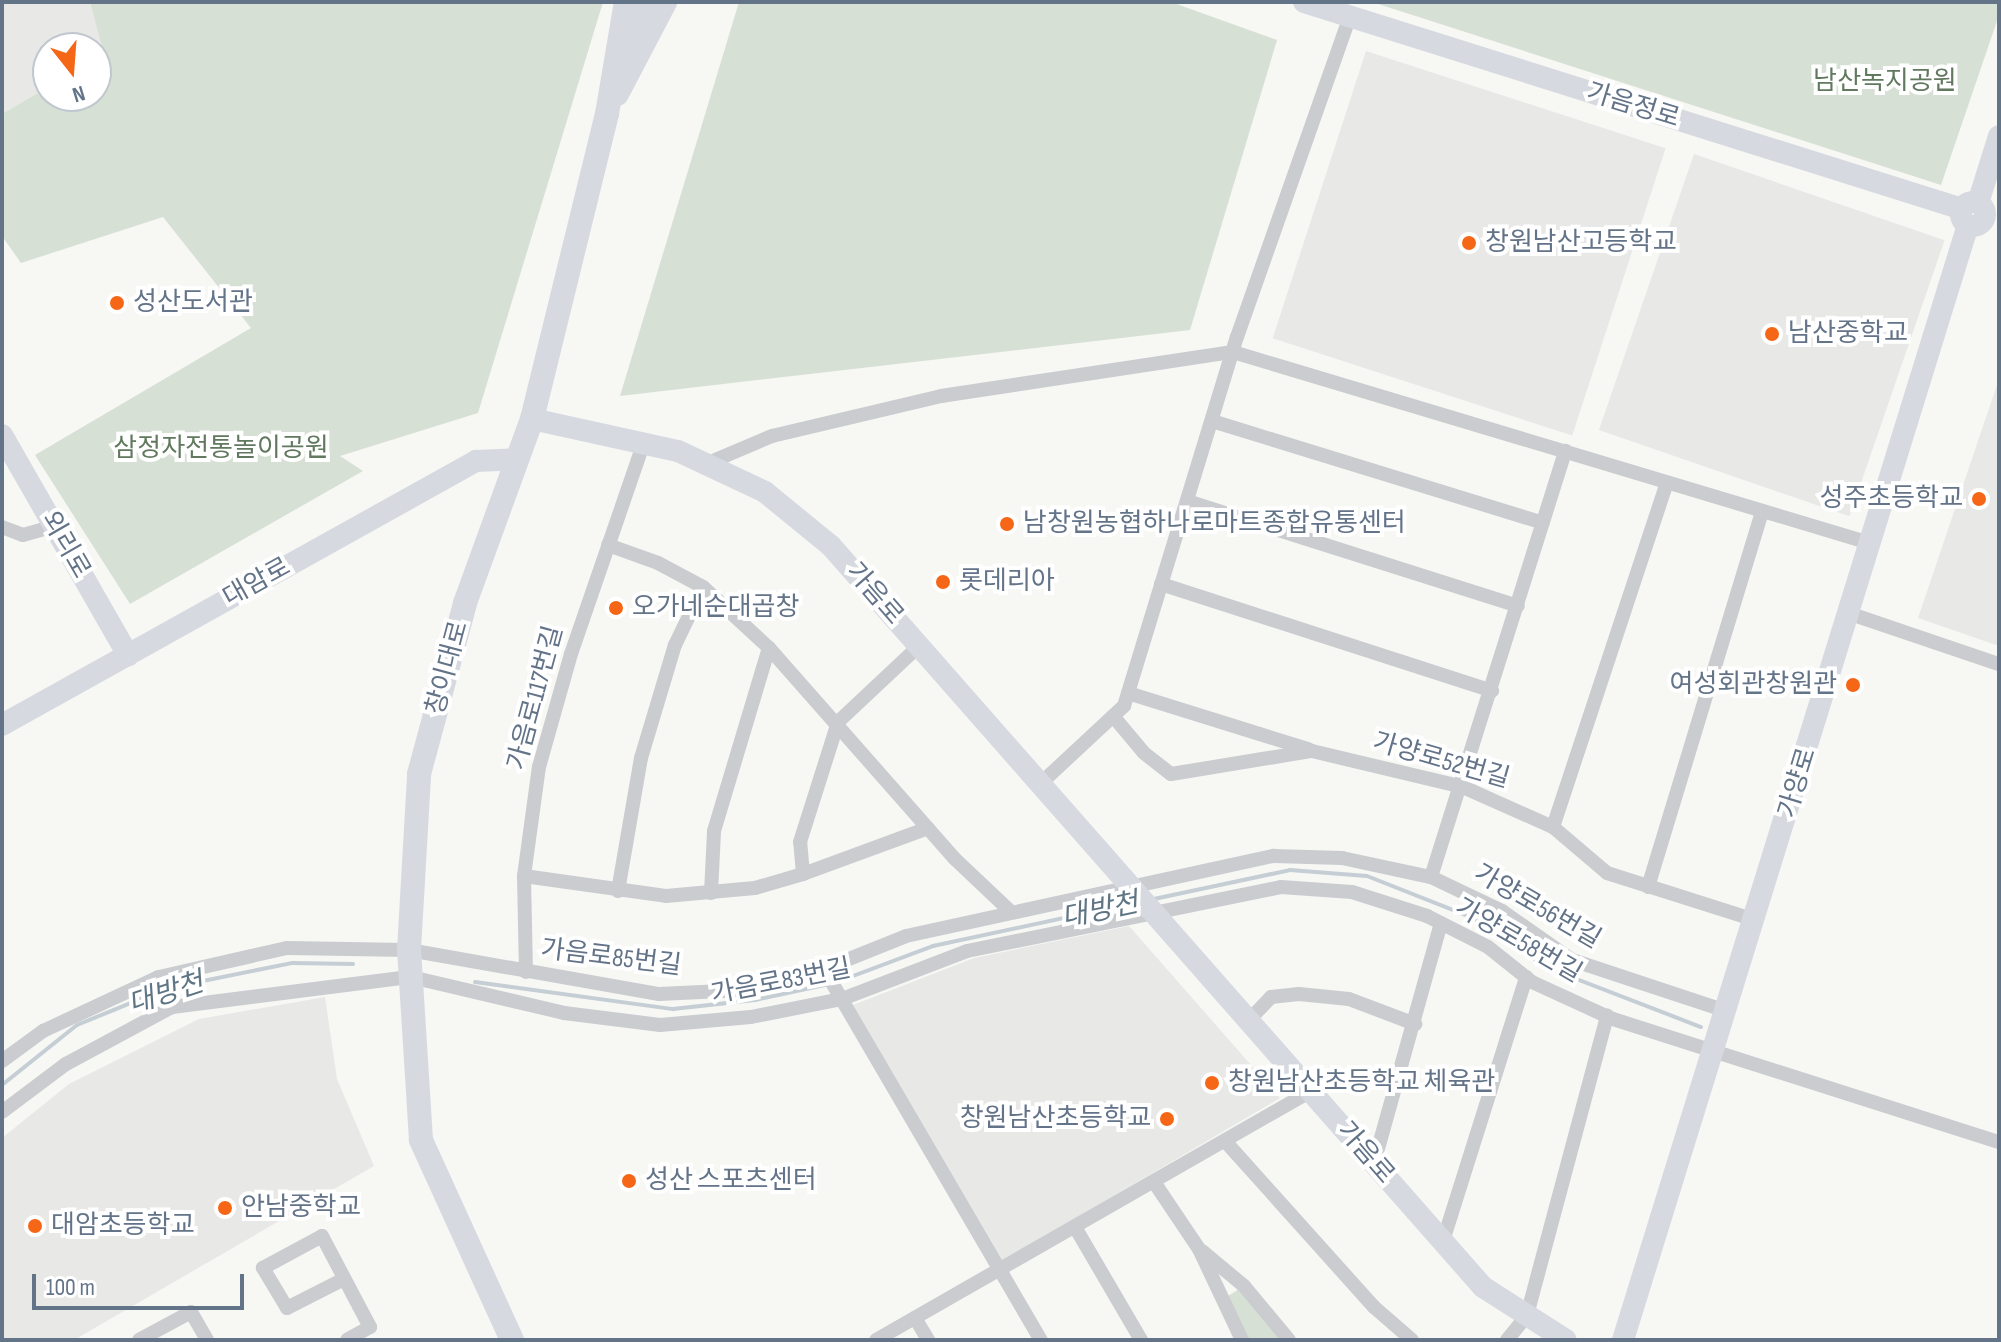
<!DOCTYPE html>
<html>
<head>
<meta charset="utf-8">
<style>
	body { margin:0 }
	#map { position:relative; width:2001px; height:1342px; overflow:hidden; background:#f7f7f4; font-family:"Sofia Sans Condensed","Noto Sans KR",sans-serif }
	div>[style] { position:absolute }
	.built>* { inset:0; background:#e8e8e7; transform-origin:0 0 }
	.green>* { inset:0; background:#d7e0d4 }
	.stream>* { height:4px; margin:-2px; padding:0 2px; transform-origin:2px; border-radius:2px; background:#c4ced4 }
	.street>* { height:14px; margin:-7px; padding:0 7px; transform-origin:7px; border-radius:7px; background:#caccd0 }
	.secondary>* { height:22px; margin:-11px; padding:0 11px; transform-origin:11px; border-radius:11px; background:#d6dae0 }
	.secondary>.ring { margin:-11px; padding:0; box-sizing:content-box; background:none; border:22px solid #d6dae0; border-radius:50% }
	.primary>* { height:24px; margin:-12px; padding:0 12px; transform-origin:12px; border-radius:12px; background:#d6dae0 }
	.dots>* { width:22px; height:22px; translate:-50% -50%; box-sizing:border-box; border:4px solid #fff; border-radius:50% }
	span { translate:-50% -50%; white-space:nowrap; text-align:center; line-height:1.15; -webkit-text-stroke:8px #fff; paint-order:stroke }
	.park-label { font-size:26px; color:#61795f }
	.street-label { font-size:26px; color:#637388 }
	.poi-label { font-size:26px; color:#637388 }
	.left { translate:0 -50%; text-align:left }
	.right { translate:-100% -50%; text-align:right }
	.water-label { font-size:28px; color:#5f7584; font-style:italic }
	.frame { position:absolute; inset:0; border:4px solid #637388; pointer-events:none }
	.north { position:absolute; left:32px; top:32px; width:80px; height:80px; box-sizing:border-box; background:#fff; border:2px solid #c1c7cf; border-radius:50%; rotate:163deg; font-size:22px; font-weight:700; line-height:32px; text-align:center; color:#637388 }
	.north::after { content:''; display:block; margin:auto; width:28px; height:36px; background:#f56716; clip-path:polygon(50% 0,100% 100%,50% 72%,0 100%) }
	.scale { position:absolute; left:32px; top:1274px; width:212px; height:36px; box-sizing:border-box; border:4px solid #637388; border-top:0; padding-left:10px; font-size:24px; line-height:28px; white-space:nowrap; color:#637388; -webkit-text-stroke:6px #fff; paint-order:stroke }
</style>
</head>
<body>
<div id="map">
	<div class="built">
		<i style="clip-path:polygon(2px 2px,90px 2px,105px 54px,96px 59px,96px 48px,48px 48px,48px 87px,2px 114px)"></i>
		<i style="left:1366px;top:51px;width:315px;height:302px;rotate:18deg"></i>
		<i style="left:1694px;top:154px;width:265px;height:292px;rotate:19deg"></i>
		<i style="clip-path:polygon(1999px 379px,1999px 646px,1918px 618px)"></i>
		<i style="clip-path:polygon(1129px 926px,1280px 1098px,1003px 1261px,853px 1005px,974px 958px)"></i>
		<i style="clip-path:polygon(325px 997px,337px 1079px,374px 1166px,74px 1340px,2px 1340px,2px 1138px,69px 1084px,199px 1019px)"></i>
	</div>
	<div class="green">
		<i style="clip-path:polygon(90px 2px,603px 2px,478px 413px,340px 456px,363px 471px,130px 604px,35px 455px,251px 328px,163px 217px,21px 263px,2px 236px,2px 114px,48px 87px,48px 96px,96px 96px,96px 59px,104px 54px)"></i>
		<i style="clip-path:polygon(739px 2px,1171px 2px,1277px 40px,1190px 330px,620px 396px)"></i>
		<i style="clip-path:polygon(1372px 2px,1999px 2px,1999px 15px,1941px 185px)"></i>
		<i style="clip-path:polygon(1244px 1286px,1289px 1340px,1242px 1340px,1220px 1301px)"></i>
	</div>
	<div class="stream">
		<i style="left:1154px;top:899px;width:139px;rotate:-12deg"></i>
		<i style="left:1290px;top:870px;width:77px;rotate:4.5deg"></i>
		<i style="left:1367px;top:876px;width:114px;rotate:21.6deg"></i>
		<i style="left:1473px;top:918px;width:90px;rotate:33.7deg"></i>
		<i style="left:1548px;top:968px;width:164px;rotate:21.1deg"></i>
		<i style="left:475px;top:982px;width:200px;rotate:7.8deg"></i>
		<i style="left:673px;top:1009px;width:82px;rotate:-6.3deg"></i>
		<i style="left:755px;top:1000px;width:76px;rotate:-12.2deg"></i>
		<i style="left:837px;top:982px;width:103px;rotate:-20.6deg"></i>
		<i style="left:933px;top:946px;width:205px;rotate:-12.1deg"></i>
		<i style="left:168px;top:988px;width:126px;rotate:-11.4deg"></i>
		<i style="left:292px;top:963px;width:61px;rotate:0.9deg"></i>
		<i style="left:2px;top:1085px;width:96px;rotate:-38.7deg"></i>
		<i style="left:77px;top:1025px;width:90px;rotate:-22.3deg"></i>
	</div>
	<div class="street">
		<i style="left:1212px;top:421px;width:346px;rotate:17.1deg"></i>
		<i style="left:706px;top:464px;width:72px;rotate:-23deg"></i>
		<i style="left:772px;top:436px;width:174px;rotate:-13.3deg"></i>
		<i style="left:941px;top:396px;width:295px;rotate:-8.6deg"></i>
		<i style="left:1233px;top:352px;width:668px;rotate:16.7deg"></i>
		<i style="left:1187px;top:501px;width:347px;rotate:17.6deg"></i>
		<i style="left:2px;top:527px;width:22px;rotate:21deg"></i>
		<i style="left:23px;top:535px;width:32px;rotate:-16deg"></i>
		<i style="left:608px;top:545px;width:53px;rotate:19.8deg"></i>
		<i style="left:658px;top:563px;width:51px;rotate:28.1deg"></i>
		<i style="left:703px;top:587px;width:90px;rotate:42.7deg"></i>
		<i style="left:769px;top:648px;width:281px;rotate:48.6deg"></i>
		<i style="left:955px;top:859px;width:77px;rotate:43.4deg"></i>
		<i style="left:1161px;top:584px;width:348px;rotate:17.9deg"></i>
		<i style="left:1851px;top:614px;width:156px;rotate:18.7deg"></i>
		<i style="left:1128px;top:693px;width:189px;rotate:17.3deg"></i>
		<i style="left:1113px;top:716px;width:48px;rotate:50deg"></i>
		<i style="left:1144px;top:753px;width:34px;rotate:38deg"></i>
		<i style="left:1171px;top:774px;width:143px;rotate:-9.3deg"></i>
		<i style="left:1312px;top:751px;width:155px;rotate:13.4deg"></i>
		<i style="left:1463px;top:787px;width:98px;rotate:24deg"></i>
		<i style="left:1553px;top:827px;width:71px;rotate:40.4deg"></i>
		<i style="left:1607px;top:873px;width:155px;rotate:17.6deg"></i>
		<i style="left:1040px;top:784px;width:115px;rotate:-42.9deg"></i>
		<i style="left:1124px;top:706px;width:386px;rotate:-73deg"></i>
		<i style="left:1237px;top:337px;width:339px;rotate:-70.6deg"></i>
		<i style="left:1553px;top:827px;width:363px;rotate:-71.7deg"></i>
		<i style="left:803px;top:874px;width:133px;rotate:-20.2deg"></i>
		<i style="left:524px;top:876px;width:143px;rotate:8deg"></i>
		<i style="left:666px;top:896px;width:89px;rotate:-5.1deg"></i>
		<i style="left:755px;top:888px;width:50px;rotate:-16.3deg"></i>
		<i style="left:803px;top:874px;width:32px;rotate:-95deg"></i>
		<i style="left:800px;top:842px;width:126px;rotate:-72.4deg"></i>
		<i style="left:838px;top:722px;width:111px;rotate:-43.2deg"></i>
		<i style="left:1431px;top:877px;width:447px;rotate:-72.5deg"></i>
		<i style="left:1648px;top:887px;width:393px;rotate:-73.1deg"></i>
		<i style="left:618px;top:891px;width:135px;rotate:-80.2deg"></i>
		<i style="left:641px;top:758px;width:118px;rotate:-73.3deg"></i>
		<i style="left:675px;top:645px;width:64px;rotate:-64.2deg"></i>
		<i style="left:711px;top:893px;width:62px;rotate:-87.2deg"></i>
		<i style="left:714px;top:831px;width:191px;rotate:-73.3deg"></i>
		<i style="left:824px;top:969px;width:430px;rotate:59.7deg"></i>
		<i style="left:526px;top:972px;width:96px;rotate:-91.2deg"></i>
		<i style="left:524px;top:876px;width:110px;rotate:-82.2deg"></i>
		<i style="left:539px;top:767px;width:117px;rotate:-74.2deg"></i>
		<i style="left:571px;top:654px;width:221px;rotate:-71deg"></i>
		<i style="left:159px;top:977px;width:33px;rotate:67deg"></i>
		<i style="left:1249px;top:1020px;width:32px;rotate:-46deg"></i>
		<i style="left:1271px;top:997px;width:28px;rotate:-6deg"></i>
		<i style="left:1299px;top:994px;width:50px;rotate:5.7deg"></i>
		<i style="left:1349px;top:999px;width:71px;rotate:20.7deg"></i>
		<i style="left:2px;top:1061px;width:51px;rotate:-36.2deg"></i>
		<i style="left:43px;top:1031px;width:128px;rotate:-25deg"></i>
		<i style="left:159px;top:977px;width:131px;rotate:-12.8deg"></i>
		<i style="left:287px;top:948px;width:122px;rotate:0.9deg"></i>
		<i style="left:409px;top:950px;width:254px;rotate:10deg"></i>
		<i style="left:659px;top:994px;width:85px;rotate:-2.7deg"></i>
		<i style="left:744px;top:990px;width:83px;rotate:-14.7deg"></i>
		<i style="left:824px;top:969px;width:88px;rotate:-21.9deg"></i>
		<i style="left:906px;top:936px;width:377px;rotate:-12.3deg"></i>
		<i style="left:1274px;top:856px;width:68px;rotate:1.7deg"></i>
		<i style="left:1342px;top:858px;width:91px;rotate:12.1deg"></i>
		<i style="left:1431px;top:877px;width:79px;rotate:25.6deg"></i>
		<i style="left:1502px;top:911px;width:85px;rotate:35deg"></i>
		<i style="left:1572px;top:960px;width:162px;rotate:18.3deg"></i>
		<i style="left:2px;top:1112px;width:80px;rotate:-36.9deg"></i>
		<i style="left:66px;top:1064px;width:120px;rotate:-28.3deg"></i>
		<i style="left:172px;top:1007px;width:241px;rotate:-7.2deg"></i>
		<i style="left:411px;top:977px;width:157px;rotate:13.2deg"></i>
		<i style="left:564px;top:1013px;width:97px;rotate:7.1deg"></i>
		<i style="left:660px;top:1025px;width:91px;rotate:-5deg"></i>
		<i style="left:751px;top:1017px;width:93px;rotate:-11.2deg"></i>
		<i style="left:842px;top:999px;width:134px;rotate:-21deg"></i>
		<i style="left:967px;top:951px;width:320px;rotate:-11.5deg"></i>
		<i style="left:1281px;top:887px;width:71px;rotate:4deg"></i>
		<i style="left:1352px;top:892px;width:79px;rotate:17.7deg"></i>
		<i style="left:1427px;top:916px;width:68px;rotate:26.9deg"></i>
		<i style="left:1488px;top:947px;width:56px;rotate:38.5deg"></i>
		<i style="left:1532px;top:982px;width:89px;rotate:24.6deg"></i>
		<i style="left:1613px;top:1019px;width:405px;rotate:17.7deg"></i>
		<i style="left:1225px;top:1141px;width:223px;rotate:48.1deg"></i>
		<i style="left:1374px;top:1307px;width:50px;rotate:41deg"></i>
		<i style="left:1374px;top:1163px;width:249px;rotate:-74.4deg"></i>
		<i style="left:1154px;top:1182px;width:81px;rotate:56.1deg"></i>
		<i style="left:1199px;top:1249px;width:101px;rotate:64.7deg"></i>
		<i style="left:1075px;top:1227px;width:131px;rotate:59.7deg"></i>
		<i style="left:1443px;top:1241px;width:277px;rotate:-72.5deg"></i>
		<i style="left:1202px;top:1251px;width:55px;rotate:39.8deg"></i>
		<i style="left:1244px;top:1286px;width:70px;rotate:50.2deg"></i>
		<i style="left:344px;top:1279px;width:64px;rotate:153deg"></i>
		<i style="left:287px;top:1308px;width:47px;rotate:-121deg"></i>
		<i style="left:263px;top:1268px;width:67px;rotate:-28.5deg"></i>
		<i style="left:322px;top:1236px;width:103px;rotate:62.2deg"></i>
		<i style="left:370px;top:1327px;width:26px;rotate:151deg"></i>
		<i style="left:915px;top:1318px;width:26px;rotate:59deg"></i>
		<i style="left:139px;top:1340px;width:59px;rotate:-28.3deg"></i>
		<i style="left:191px;top:1312px;width:32px;rotate:60deg"></i>
		<i style="left:876px;top:1340px;width:501px;rotate:-29.79deg"></i>
		<i style="left:1507px;top:1340px;width:32px;rotate:-51deg"></i>
		<i style="left:1527px;top:1315px;width:310px;rotate:-75deg"></i>
	</div>
	<div class="secondary">
		<i style="left:1304px;top:2px;width:690px;rotate:17.46deg"></i>
		<i style="left:624px;top:63px;width:65px;rotate:-70.2deg"></i>
		<i class="ring" style="left:1961px;top:202px;width:2px;height:2px"></i>
		<i style="left:1978px;top:203px;width:70px;rotate:-72.6deg"></i>
		<i style="left:532px;top:419px;width:149px;rotate:12.4deg"></i>
		<i style="left:678px;top:451px;width:96px;rotate:25.2deg"></i>
		<i style="left:765px;top:492px;width:85px;rotate:39.3deg"></i>
		<i style="left:831px;top:546px;width:987px;rotate:48.66deg"></i>
		<i style="left:1483px;top:1287px;width:98px;rotate:32.6deg"></i>
		<i style="left:2px;top:435px;width:254px;rotate:60.2deg"></i>
		<i style="left:2px;top:725px;width:543px;rotate:-29.12deg"></i>
		<i style="left:476px;top:461px;width:42px;rotate:-2.7deg"></i>
		<i style="left:1623px;top:1340px;width:1167px;rotate:-72.81deg"></i>
	</div>
	<div class="primary">
		<i style="left:617px;top:94px;width:104px;rotate:-62.4deg"></i>
		<i style="left:512px;top:1340px;width:220px;rotate:-114.5deg"></i>
		<i style="left:421px;top:1140px;width:190px;rotate:-93.6deg"></i>
		<i style="left:409px;top:950px;width:176px;rotate:-86.7deg"></i>
		<i style="left:419px;top:774px;width:177px;rotate:-74.9deg"></i>
		<i style="left:465px;top:603px;width:196px;rotate:-70deg"></i>
		<i style="left:532px;top:419px;width:314px;rotate:-76.2deg"></i>
		<i style="left:607px;top:114px;width:114px;rotate:-80.4deg"></i>
	</div>
	<div class="dots">
		<i style="left:1469px;top:243px;background:#f56716"></i>
		<i style="left:117px;top:303px;background:#f56716"></i>
		<i style="left:1772px;top:334px;background:#f56716"></i>
		<i style="left:1979px;top:499px;background:#f56716"></i>
		<i style="left:1007px;top:524px;background:#f56716"></i>
		<i style="left:943px;top:582px;background:#f56716"></i>
		<i style="left:616px;top:608px;background:#f56716"></i>
		<i style="left:1853px;top:685px;background:#f56716"></i>
		<i style="left:1212px;top:1083px;background:#f56716"></i>
		<i style="left:1167px;top:1119px;background:#f56716"></i>
		<i style="left:629px;top:1181px;background:#f56716"></i>
		<i style="left:225px;top:1208px;background:#f56716"></i>
		<i style="left:35px;top:1226px;background:#f56716"></i>
	</div>
	<div class="park-label">
		<span style="left:1885px;top:82px">남산녹지공원</span>
		<span style="left:221px;top:449px">삼정자전통놀이공원</span>
	</div>
	<div class="street-label">
		<span style="left:1633px;top:106px;rotate:17deg">가음정로</span>
		<span style="left:65px;top:545px;rotate:60deg">외리로</span>
		<span style="left:257px;top:583px;rotate:-29deg">대암로</span>
		<span style="left:874px;top:594px;rotate:49deg">가음로</span>
		<span style="left:448px;top:668px;rotate:-75deg">창이대로</span>
		<span style="left:536px;top:698px;rotate:-75deg">가음로117번길</span>
		<span style="left:1441px;top:761px;rotate:16deg">가양로52번길</span>
		<span style="left:1798px;top:783px;rotate:-73deg">가양로</span>
		<span style="left:1537px;top:907px;rotate:30deg">가양로56번길</span>
		<span style="left:1518px;top:941px;rotate:30deg">가양로58번길</span>
		<span style="left:611px;top:958px;rotate:7deg">가음로85번길</span>
		<span style="left:781px;top:982px;rotate:-11deg">가음로83번길</span>
		<span style="left:1365px;top:1153px;rotate:49deg">가음로</span>
	</div>
	<div class="poi-label">
		<span class="left" style="left:1485px;top:243px">창원남산고등학교</span>
		<span class="left" style="left:133px;top:303px">성산도서관</span>
		<span class="left" style="left:1788px;top:334px">남산중학교</span>
		<span class="right" style="left:1963px;top:499px">성주초등학교</span>
		<span class="left" style="left:1023px;top:524px">남창원농협하나로마트종합유통센터</span>
		<span class="left" style="left:959px;top:582px">롯데리아</span>
		<span class="left" style="left:632px;top:608px">오가네순대곱창</span>
		<span class="right" style="left:1837px;top:685px">여성회관창원관</span>
		<span class="left" style="left:1228px;top:1083px">창원남산초등학교 체육관</span>
		<span class="right" style="left:1151px;top:1119px">창원남산초등학교</span>
		<span class="left" style="left:645px;top:1181px">성산 스포츠센터</span>
		<span class="left" style="left:241px;top:1208px">안남중학교</span>
		<span class="left" style="left:51px;top:1226px">대암초등학교</span>
	</div>
	<div class="water-label">
		<span style="left:1100px;top:911px;rotate:-12deg">대방천</span>
		<span style="left:166px;top:994px;rotate:-18deg">대방천</span>
	</div>
	<div class="frame"></div>
	<div class="north">N</div>
	<div class="scale">100 m</div>
</div>
</body>
</html>
